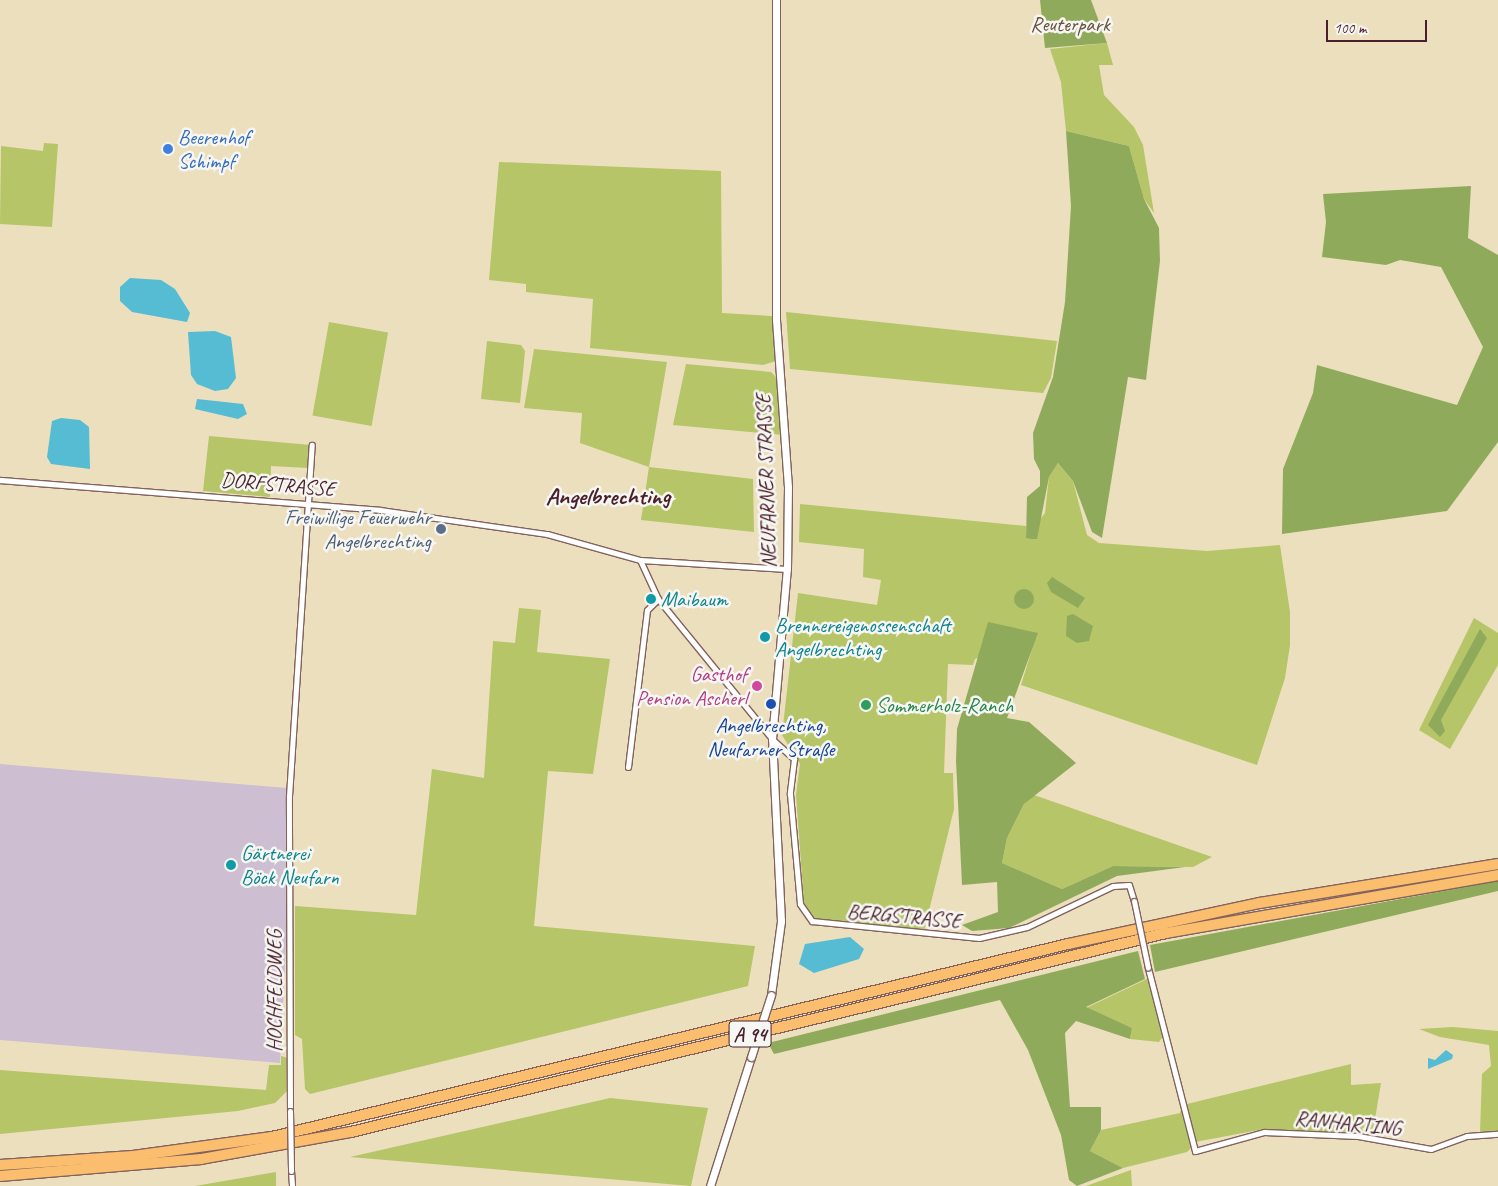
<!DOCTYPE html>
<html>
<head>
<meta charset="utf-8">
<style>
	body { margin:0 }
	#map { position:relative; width:1498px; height:1186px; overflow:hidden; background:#ecdfbd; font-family:Caveat,sans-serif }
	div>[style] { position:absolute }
	.industrial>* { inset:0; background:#cdbed2 }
	.green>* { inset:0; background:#b5c567; transform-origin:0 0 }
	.forest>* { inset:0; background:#90aa5c }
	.round { border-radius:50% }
	.water>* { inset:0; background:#56bcd4 }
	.roads { filter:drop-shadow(1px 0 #83625e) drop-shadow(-1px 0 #83625e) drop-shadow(0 1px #83625e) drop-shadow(0 -1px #83625e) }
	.minor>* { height:5px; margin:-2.5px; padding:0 2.5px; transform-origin:2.5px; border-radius:2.5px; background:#fff }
	.tertiary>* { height:7px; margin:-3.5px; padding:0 3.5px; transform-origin:3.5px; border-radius:3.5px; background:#fff }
	.motorway>* { height:10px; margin:-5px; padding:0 5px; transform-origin:5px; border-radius:5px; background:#fbbd6e }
	.bridges { filter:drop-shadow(1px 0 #83625e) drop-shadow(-1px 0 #83625e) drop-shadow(0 1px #83625e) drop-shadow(0 -1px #83625e) }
	.minor-bridge>* { height:5px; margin:-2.5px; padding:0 2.5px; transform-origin:2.5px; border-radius:2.5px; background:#fff }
	.tertiary-bridge>* { height:7px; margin:-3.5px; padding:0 3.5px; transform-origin:3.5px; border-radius:3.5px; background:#fff }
	.dots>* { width:14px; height:14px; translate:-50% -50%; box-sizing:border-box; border:2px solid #f6f6f2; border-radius:50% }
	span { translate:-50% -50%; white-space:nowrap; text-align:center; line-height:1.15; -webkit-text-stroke:5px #f6f6f2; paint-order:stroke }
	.shield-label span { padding:1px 4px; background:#f6f6f2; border:1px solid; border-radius:4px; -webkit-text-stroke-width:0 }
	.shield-label { font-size:20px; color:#4a1f2b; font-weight:700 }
	.park-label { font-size:21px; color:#6a513d }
	.shop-label { font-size:21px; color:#366cbe }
	.left { translate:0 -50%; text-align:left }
	.street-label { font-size:21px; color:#4a1f2b }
	.service-label { font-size:21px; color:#4e5e75 }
	.right { translate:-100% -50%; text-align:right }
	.culture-label { font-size:21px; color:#0d838f }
	.hotel-label { font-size:21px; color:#b23c85 }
	.leisure-label { font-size:21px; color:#27864d }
	.transit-label { font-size:21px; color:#164399 }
	.quarter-label { font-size:24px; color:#4a1f2b; font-weight:700 }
	.scale { position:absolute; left:1326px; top:20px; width:101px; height:22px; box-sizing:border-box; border:2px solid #4a1f2b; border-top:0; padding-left:6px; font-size:15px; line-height:18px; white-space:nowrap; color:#4a1f2b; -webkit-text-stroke:4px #f6f6f2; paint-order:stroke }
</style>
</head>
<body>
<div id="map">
	<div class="industrial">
		<i style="clip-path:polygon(0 764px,287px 788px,287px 926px,280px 1063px,0 1040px)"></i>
	</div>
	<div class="green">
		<i style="clip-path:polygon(1107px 43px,1113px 65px,1099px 65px,1104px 95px,1134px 127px,1143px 145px,1154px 213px,1144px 199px,1129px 146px,1066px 131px,1061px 82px,1050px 49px)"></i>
		<i style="clip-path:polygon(44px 143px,58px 144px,52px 227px,0 224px,1px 146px,43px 151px)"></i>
		<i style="clip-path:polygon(499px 162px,721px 171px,722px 313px,772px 316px,776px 361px,763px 365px,590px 348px,593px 299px,526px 292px,526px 284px,489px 280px)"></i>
		<i style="clip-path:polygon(786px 312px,1057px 341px,1051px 378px,1043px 393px,790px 369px)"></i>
		<i style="left:329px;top:322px;width:60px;height:95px;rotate:10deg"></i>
		<i style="clip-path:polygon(487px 341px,521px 345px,525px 351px,520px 403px,481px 399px)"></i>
		<i style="clip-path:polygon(534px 349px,667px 362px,649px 467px,753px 479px,754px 532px,641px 520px,649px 467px,580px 443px,582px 413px,524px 408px)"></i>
		<i style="clip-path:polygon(686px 364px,771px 372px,778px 379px,783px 435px,673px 425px)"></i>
		<i style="clip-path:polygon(209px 436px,311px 445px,308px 468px,271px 466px,270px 497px,203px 491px)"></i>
		<i style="clip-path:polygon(1058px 463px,1073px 481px,1087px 535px,1099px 543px,1207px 551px,1280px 545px,1290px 612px,1290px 645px,1285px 678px,1257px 765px,1021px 685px,1037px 633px,975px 659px,973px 665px,948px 664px,944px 773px,953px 773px,954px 809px,924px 931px,815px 919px,804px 904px,796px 795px,800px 764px,782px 735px,798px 593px,877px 605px,881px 580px,863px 577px,864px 549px,799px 542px,800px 504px,1026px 526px,1026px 538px,1045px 513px,1049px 477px)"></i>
		<i style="clip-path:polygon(519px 608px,541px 610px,537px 652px,610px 659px,593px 774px,548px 771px,534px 926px,755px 946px,748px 986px,310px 1094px,305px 1089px,302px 1039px,295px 1035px,295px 906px,416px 915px,432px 769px,484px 778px,493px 641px,515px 643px)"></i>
		<i style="clip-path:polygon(1474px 618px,1498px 633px,1498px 665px,1450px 749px,1419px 730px)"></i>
		<i style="clip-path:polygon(1034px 795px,1212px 857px,1193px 867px,1113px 866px,1062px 889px,1002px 863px,1007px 838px,1024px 804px)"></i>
		<i style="clip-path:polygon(1149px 978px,1163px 1036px,1159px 1042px,1130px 1039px,1132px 1028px,1086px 1008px)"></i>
		<i style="clip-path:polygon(1453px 1027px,1498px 1031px,1498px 1132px,1480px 1132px,1482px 1074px,1491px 1066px,1489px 1045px,1440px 1037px,1419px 1029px)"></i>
		<i style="clip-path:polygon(281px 1056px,288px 1058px,289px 1089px,275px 1103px,238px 1111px,0 1134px,0 1070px,266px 1090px,269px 1065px,281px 1065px)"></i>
		<i style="clip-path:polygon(1351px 1064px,1351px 1085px,1381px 1083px,1372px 1137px,1264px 1129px,1195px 1142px,1187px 1104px)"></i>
		<i style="clip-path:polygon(610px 1098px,708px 1108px,691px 1186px,350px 1157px)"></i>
		<i style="clip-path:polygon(1181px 1109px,1191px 1148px,1187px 1152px,1123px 1168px,1090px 1151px,1101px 1130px,1180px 1113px)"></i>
		<i style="clip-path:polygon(1131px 1170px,1132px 1186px,1086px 1186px)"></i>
		<i style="clip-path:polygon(276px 1172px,276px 1186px,195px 1186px)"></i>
	</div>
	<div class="forest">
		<i style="clip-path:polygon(1040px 0,1091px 0,1107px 43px,1045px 48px)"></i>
		<i style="clip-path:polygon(1066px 131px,1129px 146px,1144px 199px,1159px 228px,1160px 261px,1146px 380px,1128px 377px,1102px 538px,1092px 532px,1073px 481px,1058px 463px,1049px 477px,1037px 539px,1032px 539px,1026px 538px,1027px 497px,1040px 486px,1040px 471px,1034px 459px,1033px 433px,1053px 377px,1065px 302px,1071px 206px)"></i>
		<i style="clip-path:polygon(1471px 186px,1468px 238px,1498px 255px,1498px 442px,1447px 511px,1282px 534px,1283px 469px,1313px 393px,1317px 365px,1457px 405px,1483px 347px,1441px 267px,1400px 260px,1386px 265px,1322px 257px,1326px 222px,1323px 194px)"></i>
		<i style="clip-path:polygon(1052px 577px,1085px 598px,1078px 608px,1051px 592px,1047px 583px)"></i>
		<i class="round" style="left:1014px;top:589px;width:20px;height:20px"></i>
		<i style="clip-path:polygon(1073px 614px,1093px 626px,1089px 641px,1077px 643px,1066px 636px,1067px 616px)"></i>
		<i style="clip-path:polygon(988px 622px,1038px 633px,1007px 718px,1029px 722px,1076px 763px,1024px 804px,1007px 838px,1002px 863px,1062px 889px,1113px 866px,1185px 867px,1117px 876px,1009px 928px,972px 931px,962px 925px,998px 912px,997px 882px,962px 885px,956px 761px,957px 729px)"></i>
		<i style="clip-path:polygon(1480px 629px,1487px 638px,1441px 720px,1445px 731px,1440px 737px,1428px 725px)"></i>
		<i style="clip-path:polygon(1498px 881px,1498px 891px,1155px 972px,1150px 945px)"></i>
		<i style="clip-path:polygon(1138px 951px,1145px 979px,1086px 1007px,1132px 1028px,1130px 1039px,1076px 1021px,1065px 1033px,1070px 1107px,1101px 1107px,1101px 1130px,1090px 1151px,1123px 1168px,1077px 1186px,1069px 1180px,1061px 1135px,1028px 1050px,1000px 1000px,774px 1054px,768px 1043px)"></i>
	</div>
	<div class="water">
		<i style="clip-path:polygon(130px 278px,161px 280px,175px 289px,190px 313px,187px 322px,132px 312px,120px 301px,120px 287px)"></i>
		<i style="clip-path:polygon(215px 331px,231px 337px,236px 378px,228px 389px,215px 391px,197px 384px,191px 375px,188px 332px)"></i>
		<i style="clip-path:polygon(197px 399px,243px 404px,247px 414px,238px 419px,195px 409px)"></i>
		<i style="clip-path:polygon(61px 418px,80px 420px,89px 427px,90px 469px,51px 464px,47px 457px,52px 421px)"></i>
		<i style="clip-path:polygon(850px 937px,864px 949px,859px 959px,814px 973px,799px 964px,805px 944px)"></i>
		<i style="clip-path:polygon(1446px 1050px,1453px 1055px,1452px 1059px,1428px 1069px,1428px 1058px,1435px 1060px)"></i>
	</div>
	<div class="roads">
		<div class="minor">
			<i style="left:0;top:480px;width:381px;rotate:4.5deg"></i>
			<i style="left:380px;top:510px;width:169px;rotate:8.2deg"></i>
			<i style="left:547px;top:534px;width:97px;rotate:15.6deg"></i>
			<i style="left:640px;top:560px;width:147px;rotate:3.5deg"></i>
			<i style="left:640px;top:560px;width:43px;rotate:65.2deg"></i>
			<i style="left:658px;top:599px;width:181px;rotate:50.8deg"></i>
			<i style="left:772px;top:739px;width:30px;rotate:42deg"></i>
			<i style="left:794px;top:759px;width:35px;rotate:97deg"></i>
			<i style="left:790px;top:794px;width:110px;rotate:84.8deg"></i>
			<i style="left:800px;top:904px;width:21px;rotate:55deg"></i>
			<i style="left:812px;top:921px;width:168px;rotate:5.8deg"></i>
			<i style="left:979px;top:938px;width:49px;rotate:-12.9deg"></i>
			<i style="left:1027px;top:927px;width:95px;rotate:-25.5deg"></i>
			<i style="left:1113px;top:886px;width:16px;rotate:-4deg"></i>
			<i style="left:1129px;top:885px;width:17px;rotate:73deg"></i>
			<i style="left:628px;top:767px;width:158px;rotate:-83.1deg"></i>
			<i style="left:647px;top:610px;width:16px;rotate:-45deg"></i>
			<i style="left:1148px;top:968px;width:189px;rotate:75.6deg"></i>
			<i style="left:1195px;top:1151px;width:72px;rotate:-15.4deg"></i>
			<i style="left:1264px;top:1132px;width:94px;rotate:2.4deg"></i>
			<i style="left:1358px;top:1136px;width:74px;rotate:10.1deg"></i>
			<i style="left:1431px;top:1149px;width:38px;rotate:-20deg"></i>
			<i style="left:1467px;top:1136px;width:31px;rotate:-4deg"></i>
			<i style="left:290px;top:1111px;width:315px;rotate:-90.2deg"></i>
			<i style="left:289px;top:796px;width:352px;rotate:-86.3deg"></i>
			<i style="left:291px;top:1171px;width:15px;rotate:86deg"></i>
		</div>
		<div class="tertiary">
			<i style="left:771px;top:995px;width:75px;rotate:-82.3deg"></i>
			<i style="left:781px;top:921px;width:182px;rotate:-92.8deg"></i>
			<i style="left:772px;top:739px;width:171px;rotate:-85deg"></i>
			<i style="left:787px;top:569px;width:82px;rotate:-89.3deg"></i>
			<i style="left:788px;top:487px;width:169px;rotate:-94.1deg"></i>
			<i style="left:776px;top:318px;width:318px;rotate:-90deg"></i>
			<i style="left:710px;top:1186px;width:135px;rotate:-72.4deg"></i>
		</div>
		<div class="motorway">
			<i style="left:0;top:1165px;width:133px;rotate:-3.9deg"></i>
			<i style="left:133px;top:1156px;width:140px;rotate:-7.8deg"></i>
			<i style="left:272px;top:1137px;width:819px;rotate:-13.63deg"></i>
			<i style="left:1068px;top:944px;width:196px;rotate:-12.1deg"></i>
			<i style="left:1260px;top:903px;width:241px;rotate:-9.3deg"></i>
			<i style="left:0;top:1176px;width:202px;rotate:-4.8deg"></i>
			<i style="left:201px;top:1159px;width:152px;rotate:-10.2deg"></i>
			<i style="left:351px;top:1132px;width:839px;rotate:-13.72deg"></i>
			<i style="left:1166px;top:933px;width:337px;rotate:-9.9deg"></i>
		</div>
	</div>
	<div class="bridges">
		<div class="minor-bridge">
			<i style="left:1134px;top:901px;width:68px;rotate:78.2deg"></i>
			<i style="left:290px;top:1111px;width:60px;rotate:89deg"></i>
		</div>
		<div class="tertiary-bridge">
			<i style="left:751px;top:1057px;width:65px;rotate:-72.1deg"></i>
		</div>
	</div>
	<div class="dots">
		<i style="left:168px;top:149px;background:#3f7fe0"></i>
		<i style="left:441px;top:529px;background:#5c6f8a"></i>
		<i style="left:651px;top:599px;background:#0f9aa8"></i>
		<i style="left:765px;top:637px;background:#0f9aa8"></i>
		<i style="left:757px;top:686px;background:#d1479c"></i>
		<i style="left:771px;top:704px;background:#1a4fb4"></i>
		<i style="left:866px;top:705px;background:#2e9e5b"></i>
		<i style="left:231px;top:865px;background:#0f9aa8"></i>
	</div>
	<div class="shield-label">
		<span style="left:750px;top:1034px">A 94</span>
	</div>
	<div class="park-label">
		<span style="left:1070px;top:24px">Reuterpark</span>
	</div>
	<div class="shop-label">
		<span class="left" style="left:178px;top:149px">Beerenhof<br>Schimpf</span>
	</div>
	<div class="street-label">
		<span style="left:766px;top:481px;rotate:-92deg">NEUFARNER STRASSE</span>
		<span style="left:278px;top:484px;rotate:5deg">DORFSTRASSE</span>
		<span style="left:904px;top:916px;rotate:5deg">BERGSTRASSE</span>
		<span style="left:274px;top:991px;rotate:-90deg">HOCHFELDWEG</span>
		<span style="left:1348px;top:1123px;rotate:6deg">RANHARTING</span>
	</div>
	<div class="service-label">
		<span class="right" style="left:431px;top:529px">Freiwillige Feuerwehr<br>Angelbrechting</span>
	</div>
	<div class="culture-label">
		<span class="left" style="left:661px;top:599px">Maibaum</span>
		<span class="left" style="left:775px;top:637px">Brennereigenossenschaft<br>Angelbrechting</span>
		<span class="left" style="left:241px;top:865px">Gärtnerei<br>Böck Neufarn</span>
	</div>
	<div class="hotel-label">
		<span class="right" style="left:747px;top:686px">Gasthof<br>Pension Ascherl</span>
	</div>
	<div class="leisure-label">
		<span class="left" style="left:876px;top:705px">Sommerholz-Ranch</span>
	</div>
	<div class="transit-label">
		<span style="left:771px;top:737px">Angelbrechting,<br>Neufarner Straße</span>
	</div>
	<div class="quarter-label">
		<span style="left:608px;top:497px">Angelbrechting</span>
	</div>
	<div class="scale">100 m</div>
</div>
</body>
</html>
